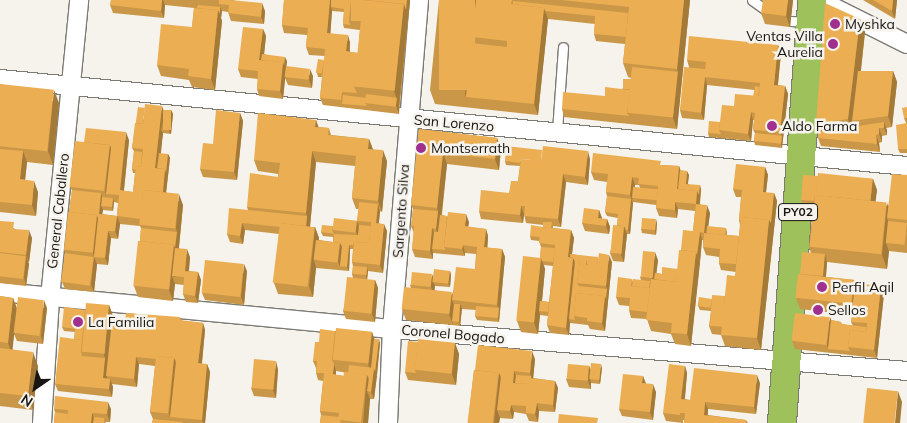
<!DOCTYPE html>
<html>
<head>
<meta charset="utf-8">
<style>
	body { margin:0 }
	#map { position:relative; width:907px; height:423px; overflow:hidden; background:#f5f3ec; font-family:Mulish,sans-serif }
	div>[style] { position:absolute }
	.roads { filter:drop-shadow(1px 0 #7b7a73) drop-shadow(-1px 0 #7b7a73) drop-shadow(0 1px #7b7a73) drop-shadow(0 -1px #7b7a73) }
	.lane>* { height:9px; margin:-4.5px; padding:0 4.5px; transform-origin:4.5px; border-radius:4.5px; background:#fff }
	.street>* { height:18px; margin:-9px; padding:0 9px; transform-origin:9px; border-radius:9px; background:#fff }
	.highway>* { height:28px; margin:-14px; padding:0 14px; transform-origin:14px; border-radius:14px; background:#9ec15c }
	.wall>* { inset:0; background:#ca9647 }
	.shaded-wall>* { inset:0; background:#a47a39 }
	.building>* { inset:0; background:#ebae52; transform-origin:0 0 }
	.dots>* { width:14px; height:14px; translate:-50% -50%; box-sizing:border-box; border:2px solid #f5f3ec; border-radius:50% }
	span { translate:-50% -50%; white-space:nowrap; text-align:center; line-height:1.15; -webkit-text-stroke:5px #f5f3ec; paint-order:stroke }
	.shield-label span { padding:1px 4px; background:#f5f3ec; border:1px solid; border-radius:4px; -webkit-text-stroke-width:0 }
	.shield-label { font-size:12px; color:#171613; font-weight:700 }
	.poi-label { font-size:14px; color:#171613 }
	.left { translate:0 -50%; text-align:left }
	.right { translate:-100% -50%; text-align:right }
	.street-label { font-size:14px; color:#171613 }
	.north { position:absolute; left:10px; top:363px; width:50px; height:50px; -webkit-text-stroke:4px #f5f3ec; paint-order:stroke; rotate:213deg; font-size:14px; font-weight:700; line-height:20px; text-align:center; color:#171613 }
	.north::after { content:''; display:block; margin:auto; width:18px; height:22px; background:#171613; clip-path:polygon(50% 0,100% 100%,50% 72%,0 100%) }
</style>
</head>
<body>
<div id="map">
	<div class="roads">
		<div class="lane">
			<i style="left:752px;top:0;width:19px;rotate:36deg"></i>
			<i style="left:791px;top:21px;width:17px;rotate:3deg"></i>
			<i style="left:557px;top:131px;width:84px;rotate:-85.9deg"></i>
		</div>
		<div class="street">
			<i style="left:819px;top:0;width:98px;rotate:26.6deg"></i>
			<i style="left:0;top:79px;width:911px;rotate:5.48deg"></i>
			<i style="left:0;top:292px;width:394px;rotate:5.4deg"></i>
			<i style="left:392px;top:329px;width:517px;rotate:4.66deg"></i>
			<i style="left:42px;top:423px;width:125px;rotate:-86.3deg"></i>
			<i style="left:50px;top:298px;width:299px;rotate:-84.4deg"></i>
			<i style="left:388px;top:423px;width:94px;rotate:-87.6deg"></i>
			<i style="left:392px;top:329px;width:330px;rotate:-85.3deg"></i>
		</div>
		<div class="highway">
			<i style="left:782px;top:423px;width:424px;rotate:-85.9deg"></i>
		</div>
	</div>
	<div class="wall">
		<i style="clip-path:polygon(111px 0,233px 0,265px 11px,264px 24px,231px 21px,228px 12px,222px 11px,221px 18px,222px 21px,215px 90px,192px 87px,189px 80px,161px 76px,157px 65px,192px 27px,194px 8px,165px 5px,164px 18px,113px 13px,110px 5px)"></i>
		<i style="clip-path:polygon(evenodd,284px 0,410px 0,399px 114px,323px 105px,320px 98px,322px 77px,318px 77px,317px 73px,324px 60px,325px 56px,309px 55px,306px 47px,307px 35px,284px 33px,282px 25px,284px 0,332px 11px,344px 12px,343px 24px,344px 28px,360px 30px,358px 53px,350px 52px,350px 42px,330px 33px,332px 11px)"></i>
		<i style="clip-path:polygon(439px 0,690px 0,677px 129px,564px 117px,562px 109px,605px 96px,622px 89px,631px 79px,631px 78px,628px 77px,623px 63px,625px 44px,596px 41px,594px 34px,595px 24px,548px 19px,538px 115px,435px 104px,430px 90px)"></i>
		<i style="clip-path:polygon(793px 0,790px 27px,765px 24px,761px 13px)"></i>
		<i style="clip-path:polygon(863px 0,897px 0,895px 19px)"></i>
		<i style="clip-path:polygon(860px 19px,865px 32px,861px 71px,893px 71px,897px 82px,892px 127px,886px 128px,887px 135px,882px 136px,882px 142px,879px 143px,880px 152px,821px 146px,818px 138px,819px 132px,816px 124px)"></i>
		<i style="clip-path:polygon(263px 29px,266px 36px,264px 54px,287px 61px,286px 66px,313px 76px,312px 88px,288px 85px,285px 78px,283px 99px,259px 96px,257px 89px,258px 79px,241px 77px,238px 69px)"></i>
		<i style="clip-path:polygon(778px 45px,781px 53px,778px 85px,785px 86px,788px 94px,782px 148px,755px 145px,754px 141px,755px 133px,753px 130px,754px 120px,753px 120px,751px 141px,709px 137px,708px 133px,720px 122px,734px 106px,754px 96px,755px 90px,707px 85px,704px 120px,682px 118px,680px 110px,689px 67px,687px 60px)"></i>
		<i style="clip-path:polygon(0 84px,59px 103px,53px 165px,27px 162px,25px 180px,38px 192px,36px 216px,0 212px)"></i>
		<i style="clip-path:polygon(907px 107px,907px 153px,900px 153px,898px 149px,906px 123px,904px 118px)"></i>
		<i style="clip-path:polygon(evenodd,163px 110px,171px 110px,173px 114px,171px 134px,163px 133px,160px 154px,168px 154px,170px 158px,166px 192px,183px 205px,179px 248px,190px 257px,189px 271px,198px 272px,201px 280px,198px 303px,186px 302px,183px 294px,184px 285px,175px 284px,173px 301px,138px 297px,134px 286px,140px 241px,141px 228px,140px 226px,120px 224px,118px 239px,111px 238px,108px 265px,97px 264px,94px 292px,65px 289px,62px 282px,65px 253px,64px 250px,72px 190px,70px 187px,84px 142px,129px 140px,124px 191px,133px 192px,135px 173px,133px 173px,132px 169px,134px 151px,132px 148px,136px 123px,163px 110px,114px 202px,118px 203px,117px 216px,102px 214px,103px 210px,113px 211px,114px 202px)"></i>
		<i style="clip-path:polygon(240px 113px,243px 121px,237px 180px,203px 177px,200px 169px)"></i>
		<i style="clip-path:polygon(evenodd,316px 120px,318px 127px,329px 128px,331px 135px,369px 139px,373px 149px,387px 161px,382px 212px,380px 211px,379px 223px,387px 231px,383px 273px,368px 271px,367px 280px,375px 280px,378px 288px,375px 322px,346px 319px,343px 311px,353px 278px,352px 274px,353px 266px,352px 262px,353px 249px,350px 249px,349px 271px,316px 268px,313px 297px,278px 294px,274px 283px,279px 234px,245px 230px,243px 244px,230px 242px,227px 234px,248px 210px,247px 207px,278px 177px,278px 174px,258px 171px,254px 160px,316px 120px,316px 162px,355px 166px,352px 198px,356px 209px,359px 209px,357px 221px,333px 226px,321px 232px,323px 236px,333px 237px,333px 242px,319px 240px,319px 238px,315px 227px,310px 227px,316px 162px)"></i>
		<i style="clip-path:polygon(419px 129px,497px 138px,501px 149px,499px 170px,447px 164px,442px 215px,469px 222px,468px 227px,486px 229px,488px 236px,487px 248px,502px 249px,505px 257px,499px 322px,477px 320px,475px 316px,476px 310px,462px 309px,460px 326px,406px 320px,402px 309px,411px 288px,410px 285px,450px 271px,451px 275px,450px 287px,435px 286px,434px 290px,453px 295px,475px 269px,476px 254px,465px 253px,465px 256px,433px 253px,433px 259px,415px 257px,412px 249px,414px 233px,411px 226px,413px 209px,411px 205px)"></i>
		<i style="clip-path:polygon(evenodd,590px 159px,588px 185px,566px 182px,561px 227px,553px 226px,553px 228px,571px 230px,574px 238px,572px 254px,612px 262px,605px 331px,590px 329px,588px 325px,570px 323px,569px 335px,550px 333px,547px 325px,548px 316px,540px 315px,538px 334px,521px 332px,517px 321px,540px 258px,541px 247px,539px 241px,531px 240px,530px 236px,543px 227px,543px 225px,526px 223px,524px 214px,523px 223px,481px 219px,479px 211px,509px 193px,518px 181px,520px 166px,506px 165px,505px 161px,590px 159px,544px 265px,553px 266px,549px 302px,542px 301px,545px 269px,544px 265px)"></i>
		<i style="clip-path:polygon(evenodd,662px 165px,679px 166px,680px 170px,689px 175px,688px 184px,701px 189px,700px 204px,710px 213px,708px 227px,726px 228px,727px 232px,727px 235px,739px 236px,740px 225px,739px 220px,741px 197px,736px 197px,733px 189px,765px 167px,768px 175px,766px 193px,774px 193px,777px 201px,761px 350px,725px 346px,721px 335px,712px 334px,709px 326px,711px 311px,700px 310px,698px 306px,712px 299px,725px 296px,735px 276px,736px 272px,721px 270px,719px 263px,719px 257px,706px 255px,703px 247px,703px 240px,702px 240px,691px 346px,675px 344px,671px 334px,651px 331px,647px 319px,631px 318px,629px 310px,629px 306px,619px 305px,616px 297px,632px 279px,633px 282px,641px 280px,640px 277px,658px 260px,656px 273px,662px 274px,678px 269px,681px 250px,693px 231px,695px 211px,678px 209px,677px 218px,659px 216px,656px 208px,656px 205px,633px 202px,630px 234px,627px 234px,624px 262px,613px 261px,610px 253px,617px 225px,618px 218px,607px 216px,605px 212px,607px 196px,606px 192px,607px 182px,594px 180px,591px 172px,662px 165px,635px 185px,639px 185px,640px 188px,634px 187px,635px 185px)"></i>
		<i style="clip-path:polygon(907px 175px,907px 253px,889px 251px,887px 269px,827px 262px,826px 277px,854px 280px,855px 283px,884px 294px,877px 358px,795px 349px,792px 341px,831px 320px,841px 322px,842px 324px,853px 326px,851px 322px,852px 315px,800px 309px,796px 298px,800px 274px,811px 253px,809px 247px,813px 208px,804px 207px,801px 200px,818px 176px,873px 179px,877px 190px,875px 202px,888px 206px)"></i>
		<i style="clip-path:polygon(599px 210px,602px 219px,607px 219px,610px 227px,609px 234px,585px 231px,582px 223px)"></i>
		<i style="clip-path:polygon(0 221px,32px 238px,29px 262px,28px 262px,29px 264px,26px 286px,0 283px)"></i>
		<i style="clip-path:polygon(657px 223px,656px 235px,642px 233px,641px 229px)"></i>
		<i style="clip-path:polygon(247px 271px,244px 305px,205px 300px,202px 293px)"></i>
		<i style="clip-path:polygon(0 296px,13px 298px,17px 308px,47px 308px,43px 344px,17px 341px,14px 334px,12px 349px,38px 366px,33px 410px,0 406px)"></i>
		<i style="clip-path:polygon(109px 305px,113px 316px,113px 321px,125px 323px,180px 317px,182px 321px,203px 323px,205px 330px,202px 364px,207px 364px,210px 372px,205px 423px,152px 423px,153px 419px,150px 412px,155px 366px,139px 364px,137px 387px,112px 384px,113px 387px,112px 397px,58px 391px,55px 384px,74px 339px,75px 332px,64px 331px,62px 327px,85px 310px)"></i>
		<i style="clip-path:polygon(evenodd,335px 331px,372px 332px,374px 339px,380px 343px,374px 399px,370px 399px,368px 423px,320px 423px,321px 415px,320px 411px,323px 381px,318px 380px,316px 373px,316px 368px,313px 361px,319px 342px,335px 331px,336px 371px,348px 373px,344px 376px,336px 375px,336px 371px)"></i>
		<i style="clip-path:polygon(418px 342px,455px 343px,459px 354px,456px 385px,408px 380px,405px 372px)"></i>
		<i style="clip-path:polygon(535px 359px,533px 378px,555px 381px,558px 388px,555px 412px,539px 411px,538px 422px,529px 421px,526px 414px,514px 412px,513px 419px,500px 418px,499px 423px,468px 423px,474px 370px)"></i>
		<i style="clip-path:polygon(589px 366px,591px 370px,602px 368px,600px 384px,591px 383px,591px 389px,569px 387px,566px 379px)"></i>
		<i style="clip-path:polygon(685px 366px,687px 373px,685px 399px,690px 400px,760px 383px,756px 414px,708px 409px,708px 415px,746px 420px,748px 423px,684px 423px,684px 420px,683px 420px,683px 423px,666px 421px,663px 413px)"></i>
		<i style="clip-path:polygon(278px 369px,276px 398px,254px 396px,251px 388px)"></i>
		<i style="clip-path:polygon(643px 376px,646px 384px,656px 392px,653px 420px,622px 416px,619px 409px)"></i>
		<i style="clip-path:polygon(54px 409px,111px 409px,110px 422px,106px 422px,105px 423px,54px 423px,55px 412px)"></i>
	</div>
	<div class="shaded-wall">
		<i style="clip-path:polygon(162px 0,163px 0,165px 5px,164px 18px,161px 11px)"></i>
		<i style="clip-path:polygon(330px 0,332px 0,331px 7px,332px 11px,330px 40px,327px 33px)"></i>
		<i style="clip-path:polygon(407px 0,410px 0,399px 105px,394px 91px,404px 4px)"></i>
		<i style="clip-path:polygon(475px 0,481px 0,472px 37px,476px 48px,466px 97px,470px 108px,465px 94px)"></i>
		<i style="clip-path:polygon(684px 0,690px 0,677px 129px,673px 118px,678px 72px,677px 69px)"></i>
		<i style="clip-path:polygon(788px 0,793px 0,790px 27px,786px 16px)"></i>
		<i style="clip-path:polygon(893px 0,897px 0,895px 19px,892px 11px)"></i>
		<i style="clip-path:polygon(262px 3px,265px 11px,264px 24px,261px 17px)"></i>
		<i style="clip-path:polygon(220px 7px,222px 11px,221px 18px,222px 21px,215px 90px,211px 79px,218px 10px)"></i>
		<i style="clip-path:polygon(544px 8px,548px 19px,538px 115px,534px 104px)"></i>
		<i style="clip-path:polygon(860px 19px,865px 32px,855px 121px,852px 121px,854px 128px,853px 133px,848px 119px)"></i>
		<i style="clip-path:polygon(263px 29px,266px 36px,263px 64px,259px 60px)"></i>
		<i style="clip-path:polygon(348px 35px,350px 42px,349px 59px,346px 51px)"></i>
		<i style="clip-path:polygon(778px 45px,781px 53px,777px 92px,774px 85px)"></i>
		<i style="clip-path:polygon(285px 57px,287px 61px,283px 99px,280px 91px,283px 62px)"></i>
		<i style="clip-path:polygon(310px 69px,313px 76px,312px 88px,309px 80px)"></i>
		<i style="clip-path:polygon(893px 71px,897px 82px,892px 127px,888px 116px)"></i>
		<i style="clip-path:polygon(705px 77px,707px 85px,704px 120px,701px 113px)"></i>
		<i style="clip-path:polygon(785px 86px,788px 94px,782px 148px,781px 144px,782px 136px,780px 132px)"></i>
		<i style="clip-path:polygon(54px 90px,59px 103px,53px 165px,48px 151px)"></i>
		<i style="clip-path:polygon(397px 98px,399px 105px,399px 114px,396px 106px)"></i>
		<i style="clip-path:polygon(162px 106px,165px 114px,161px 130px,163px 133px,159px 172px,155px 168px)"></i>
		<i style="clip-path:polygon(171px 110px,173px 114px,171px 134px,169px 131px)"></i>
		<i style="clip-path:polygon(751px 112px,753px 120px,751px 141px,748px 134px)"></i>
		<i style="clip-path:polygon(240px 113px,243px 121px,237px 180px,234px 172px)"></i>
		<i style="clip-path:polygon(316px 120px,320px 131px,315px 127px)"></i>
		<i style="clip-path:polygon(884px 122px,887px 130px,887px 135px,884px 128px)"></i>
		<i style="clip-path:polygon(879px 128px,882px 136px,882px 142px,879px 134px)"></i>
		<i style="clip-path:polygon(126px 132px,129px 140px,123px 198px,120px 190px)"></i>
		<i style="clip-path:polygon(876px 135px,879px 143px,880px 152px,877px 144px)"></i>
		<i style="clip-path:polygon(497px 138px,501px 149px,499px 170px,495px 159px)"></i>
		<i style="clip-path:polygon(369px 139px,373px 150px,368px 149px)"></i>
		<i style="clip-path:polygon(110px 145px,114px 156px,106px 194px,105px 191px)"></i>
		<i style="clip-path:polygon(383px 150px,387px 161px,382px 212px,378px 201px)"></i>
		<i style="clip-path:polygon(23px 151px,27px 162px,24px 190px,20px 179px)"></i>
		<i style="clip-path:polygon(312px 151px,316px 162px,309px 237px,306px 230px,307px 216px,306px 213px)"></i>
		<i style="clip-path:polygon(588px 151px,590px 159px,588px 185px,585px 177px)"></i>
		<i style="clip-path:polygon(443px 153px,447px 164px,439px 236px,436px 229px,438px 211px,437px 208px)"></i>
		<i style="clip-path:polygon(168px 154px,170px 158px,165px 203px,162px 195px,165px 169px)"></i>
		<i style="clip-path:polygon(679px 166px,682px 174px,678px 192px,677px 189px)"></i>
		<i style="clip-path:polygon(765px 167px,768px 175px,765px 200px,763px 192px)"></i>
		<i style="clip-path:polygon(687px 171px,689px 175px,687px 188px,686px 184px)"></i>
		<i style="clip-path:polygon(563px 174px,566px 182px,561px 227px,558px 219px)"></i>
		<i style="clip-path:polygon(632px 177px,635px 185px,633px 199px,631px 198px,633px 202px,630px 195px)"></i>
		<i style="clip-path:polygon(873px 179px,877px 190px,874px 215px,870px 204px)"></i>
		<i style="clip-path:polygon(34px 181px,38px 192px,36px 216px,32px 205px)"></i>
		<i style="clip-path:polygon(700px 185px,701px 189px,699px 212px,696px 204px,697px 191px)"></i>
		<i style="clip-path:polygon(101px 193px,103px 201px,101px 206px,103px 210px,101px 222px,99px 214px)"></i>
		<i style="clip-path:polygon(774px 193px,777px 201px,761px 350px,757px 338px,769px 220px)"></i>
		<i style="clip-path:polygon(179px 194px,183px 205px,176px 277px,172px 276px,175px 284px,173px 301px,169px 290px,174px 245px,177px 232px,176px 228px)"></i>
		<i style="clip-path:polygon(113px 198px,114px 202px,113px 211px,112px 207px)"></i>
		<i style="clip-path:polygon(631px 199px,633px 203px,630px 234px,628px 230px)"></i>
		<i style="clip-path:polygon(675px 202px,678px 209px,677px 218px,675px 210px)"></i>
		<i style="clip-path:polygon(887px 203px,892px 217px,887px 218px,891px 229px,886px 243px,889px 251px,887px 269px,882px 255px)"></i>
		<i style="clip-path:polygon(378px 204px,380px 211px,378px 231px,376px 223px)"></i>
		<i style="clip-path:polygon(707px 205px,710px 213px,707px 236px,704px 233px)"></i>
		<i style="clip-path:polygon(521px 206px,524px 214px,523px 223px,520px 215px)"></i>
		<i style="clip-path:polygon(599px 210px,602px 218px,601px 226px,598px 218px)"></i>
		<i style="clip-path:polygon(466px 214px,469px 222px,467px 234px,465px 226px)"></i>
		<i style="clip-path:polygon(97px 215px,101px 226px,94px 257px,97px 264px,94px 292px,91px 285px,94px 257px,93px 253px)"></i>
		<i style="clip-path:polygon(117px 216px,120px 224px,118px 239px,115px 231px)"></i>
		<i style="clip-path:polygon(607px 219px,610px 227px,609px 234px,606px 226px)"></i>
		<i style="clip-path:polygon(656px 219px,657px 223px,656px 235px,655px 231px)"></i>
		<i style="clip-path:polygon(357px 221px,360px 229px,359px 240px,356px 232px)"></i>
		<i style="clip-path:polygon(242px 223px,245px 230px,243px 244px,240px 236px)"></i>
		<i style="clip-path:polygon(384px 224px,387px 231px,383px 273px,380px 265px)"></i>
		<i style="clip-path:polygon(624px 226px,627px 234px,624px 262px,621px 255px)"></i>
		<i style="clip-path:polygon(315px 227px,319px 238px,317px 260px,314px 260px,316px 268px,313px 297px,309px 286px)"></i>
		<i style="clip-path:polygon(432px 228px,435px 236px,432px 249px,433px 253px,433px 259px,430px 251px)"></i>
		<i style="clip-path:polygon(486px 229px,488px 236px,487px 255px,484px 247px)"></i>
		<i style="clip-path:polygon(29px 230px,32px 238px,29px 262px,26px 255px)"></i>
		<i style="clip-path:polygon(571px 230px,574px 238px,571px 261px,568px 257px)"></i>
		<i style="clip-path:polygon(108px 231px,111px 238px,108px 265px,105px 258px)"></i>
		<i style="clip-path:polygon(700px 232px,702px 240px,700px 263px,697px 255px)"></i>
		<i style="clip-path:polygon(340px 243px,343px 250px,340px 266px,338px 262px)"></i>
		<i style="clip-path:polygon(349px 245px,350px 249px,349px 271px,347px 267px)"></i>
		<i style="clip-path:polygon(463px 245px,465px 253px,465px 256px,462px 249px)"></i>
		<i style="clip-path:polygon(187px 249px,190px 257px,188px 279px,185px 271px)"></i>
		<i style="clip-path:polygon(502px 249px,505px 257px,499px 322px,498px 318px,499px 308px,497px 305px)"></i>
		<i style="clip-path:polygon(655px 252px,658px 260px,655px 286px,652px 278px)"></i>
		<i style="clip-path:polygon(696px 252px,700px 263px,691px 346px,687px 334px)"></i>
		<i style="clip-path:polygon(825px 254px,827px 262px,825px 288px,822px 280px)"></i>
		<i style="clip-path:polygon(609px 255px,612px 262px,605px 331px,602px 323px,605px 296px,607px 289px,606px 286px)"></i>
		<i style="clip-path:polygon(26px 256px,29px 264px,26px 286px,24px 278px)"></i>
		<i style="clip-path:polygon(541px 258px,545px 269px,541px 311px,539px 311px,540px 315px,538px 334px,534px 323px)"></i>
		<i style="clip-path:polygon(573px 258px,576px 265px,569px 319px,570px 323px,569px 335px,566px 328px)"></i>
		<i style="clip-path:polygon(244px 264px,247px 271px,244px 305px,241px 297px)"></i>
		<i style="clip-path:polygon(367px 267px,368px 271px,367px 280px,366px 276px)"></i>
		<i style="clip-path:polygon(450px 271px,451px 275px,450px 287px,448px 283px)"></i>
		<i style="clip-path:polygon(198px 272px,201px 280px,198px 303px,195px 296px)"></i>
		<i style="clip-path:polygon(432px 274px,435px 282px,433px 282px,435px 286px,434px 295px,431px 287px)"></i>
		<i style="clip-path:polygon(375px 280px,378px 288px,375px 322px,372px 314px)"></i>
		<i style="clip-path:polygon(854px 280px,858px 291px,856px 315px,852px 304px)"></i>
		<i style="clip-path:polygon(881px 286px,884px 294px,877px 358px,874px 350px)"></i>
		<i style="clip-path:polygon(452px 292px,455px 300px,452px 300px,455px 308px,452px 321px,453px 325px,449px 314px)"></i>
		<i style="clip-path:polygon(13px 298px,17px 309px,12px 354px,8px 343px)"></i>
		<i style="clip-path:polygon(44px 300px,47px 308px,43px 344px,41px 336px)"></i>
		<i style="clip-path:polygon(460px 304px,462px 308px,460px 326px,459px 322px)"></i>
		<i style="clip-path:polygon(109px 305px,113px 316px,106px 386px,103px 378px,105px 358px,104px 355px)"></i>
		<i style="clip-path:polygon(830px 317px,833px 324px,828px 349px,827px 345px)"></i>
		<i style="clip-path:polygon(203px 323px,205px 330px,201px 371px,198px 363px)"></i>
		<i style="clip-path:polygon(372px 332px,376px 343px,371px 371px,368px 364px)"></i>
		<i style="clip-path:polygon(379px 339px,380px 343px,377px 376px,375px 372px)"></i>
		<i style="clip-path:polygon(455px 343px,459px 354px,456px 385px,452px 374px)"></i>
		<i style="clip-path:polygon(532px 351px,535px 359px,532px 392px,531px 376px,530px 373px)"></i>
		<i style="clip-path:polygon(33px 352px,38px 366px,33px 410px,28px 396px)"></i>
		<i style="clip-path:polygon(136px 357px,139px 364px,137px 387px,134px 379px)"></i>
		<i style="clip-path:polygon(174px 358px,178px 369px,170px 417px,172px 423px,169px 414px)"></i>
		<i style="clip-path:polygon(276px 361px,278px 369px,276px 398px,273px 390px)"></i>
		<i style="clip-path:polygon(207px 364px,210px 372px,205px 423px,203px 423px,202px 420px)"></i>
		<i style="clip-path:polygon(334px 364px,336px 371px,335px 382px,333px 374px)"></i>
		<i style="clip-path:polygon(601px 364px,602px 368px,600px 384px,599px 380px)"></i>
		<i style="clip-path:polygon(589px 366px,592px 374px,590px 379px,591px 383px,591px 389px,588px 381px)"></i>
		<i style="clip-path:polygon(685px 366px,687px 373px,684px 407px,681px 399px)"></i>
		<i style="clip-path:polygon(374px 368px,377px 376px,374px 399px,371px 392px)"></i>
		<i style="clip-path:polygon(514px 371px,517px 379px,516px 387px,513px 383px)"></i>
		<i style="clip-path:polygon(499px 373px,503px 384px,497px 410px,500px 418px,499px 423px,494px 423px)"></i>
		<i style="clip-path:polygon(367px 375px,371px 386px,367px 391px,370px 399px,368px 423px,363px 423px)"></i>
		<i style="clip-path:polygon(757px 375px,760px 383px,756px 414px,754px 407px)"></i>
		<i style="clip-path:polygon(643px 376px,646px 384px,642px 383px)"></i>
		<i style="clip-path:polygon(110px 379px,113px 387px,112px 397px,109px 389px)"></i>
		<i style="clip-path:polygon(555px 381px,558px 388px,555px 412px,553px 405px)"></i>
		<i style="clip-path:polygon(653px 384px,656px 392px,653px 420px,650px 412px)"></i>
		<i style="clip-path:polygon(898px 391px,902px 402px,900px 423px,895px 423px)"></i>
		<i style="clip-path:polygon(108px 402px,111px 409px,110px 422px,107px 414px)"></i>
		<i style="clip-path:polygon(705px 402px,708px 409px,707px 423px,704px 415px)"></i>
		<i style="clip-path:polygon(537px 403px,539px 411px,538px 422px,535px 414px)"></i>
		<i style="clip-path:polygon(511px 405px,514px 412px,513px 419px,510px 411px)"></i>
		<i style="clip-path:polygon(92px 413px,95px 421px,95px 423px,91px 423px)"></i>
	</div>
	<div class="building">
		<i style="clip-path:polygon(111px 0,162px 0,161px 11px,110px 5px)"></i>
		<i style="clip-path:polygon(219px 0,230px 0,262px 3px,261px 17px,228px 13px,229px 5px,219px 4px)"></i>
		<i style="clip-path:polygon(284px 0,330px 0,327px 33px,348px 35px,346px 51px,358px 53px,354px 87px,357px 93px,342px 92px,341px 100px,320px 98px,325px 49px,306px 47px,308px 28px,282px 25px)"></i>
		<i style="clip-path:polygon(331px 0,351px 0,349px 21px,350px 25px,343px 24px,344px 9px,331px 7px)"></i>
		<i style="left:351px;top:0;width:12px;height:21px"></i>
		<i style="left:363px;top:0;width:41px;height:87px;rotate:6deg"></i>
		<i style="clip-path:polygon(366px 0,407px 0,406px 10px,404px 4px)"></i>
		<i style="left:439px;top:0;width:36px;height:90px"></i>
		<i style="clip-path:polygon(476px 0,512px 0,511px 4px,544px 8px,534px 104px,466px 97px,471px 43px,507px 47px,507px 41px,472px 37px)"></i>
		<i style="clip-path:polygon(561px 0,684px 0,677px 69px,623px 63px,629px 7px)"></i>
		<i style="clip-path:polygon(763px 0,788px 0,786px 16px,761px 13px)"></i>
		<i style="clip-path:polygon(873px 0,893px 0,892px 11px)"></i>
		<i style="clip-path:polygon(513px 1px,628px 13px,626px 37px,594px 34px,595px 16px,545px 11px,544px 8px,513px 4px)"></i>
		<i style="clip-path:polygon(825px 3px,860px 19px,848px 119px,816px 124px)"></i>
		<i style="clip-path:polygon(198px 5px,220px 7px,220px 14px,218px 10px,197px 8px)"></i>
		<i style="clip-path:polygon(194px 8px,218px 10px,211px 79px,188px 76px,189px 69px,157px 65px,161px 24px,192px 27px)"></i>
		<i style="clip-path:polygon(243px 27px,263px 29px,259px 60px,283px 62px,280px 91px,257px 89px,258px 71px,238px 69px)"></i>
		<i style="clip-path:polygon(689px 36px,778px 45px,774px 85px,785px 86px,780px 132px,753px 130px,755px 113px,751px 112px,748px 134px,719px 130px,722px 105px,734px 106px,735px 94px,759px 96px,760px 83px,705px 77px,701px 113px,680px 110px,684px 67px,705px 69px,706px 62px,687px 60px)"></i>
		<i style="clip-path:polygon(262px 54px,285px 57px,284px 66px,283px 62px,261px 60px)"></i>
		<i style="left:318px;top:59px;width:6px;height:14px;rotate:9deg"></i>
		<i style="left:286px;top:66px;width:24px;height:11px;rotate:7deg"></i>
		<i style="left:632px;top:67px;width:46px;height:46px;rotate:6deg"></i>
		<i style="clip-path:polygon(858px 71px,893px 71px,888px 116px,852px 121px)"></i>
		<i style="left:623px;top:79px;width:8px;height:10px"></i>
		<i style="left:0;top:84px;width:54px;height:62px;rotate:6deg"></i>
		<i style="left:755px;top:86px;width:5px;height:10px;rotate:11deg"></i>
		<i style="clip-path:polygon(605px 87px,630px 90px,627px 113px,629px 116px,562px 109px,563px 92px,605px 96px)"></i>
		<i style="left:366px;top:94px;width:31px;height:9px;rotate:7deg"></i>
		<i style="clip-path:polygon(343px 95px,366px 98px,365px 103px,367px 106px,342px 104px)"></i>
		<i style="clip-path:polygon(145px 104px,162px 106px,155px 168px,165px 169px,163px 192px,143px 190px,141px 219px,117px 216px,119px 195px,106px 194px,111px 148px,110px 145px,84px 142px,86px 128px,126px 132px,120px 190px,133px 192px,136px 166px,141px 167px,143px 149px,132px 148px,135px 123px,143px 124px)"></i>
		<i style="left:138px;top:107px;width:7px;height:16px;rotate:8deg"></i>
		<i style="clip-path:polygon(907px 107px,907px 118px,904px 118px,902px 108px)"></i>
		<i style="left:163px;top:110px;width:8px;height:20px"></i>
		<i style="clip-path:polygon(216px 110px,240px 113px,234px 172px,200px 169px,203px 143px,213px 144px)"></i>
		<i style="clip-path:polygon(258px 113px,316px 120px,315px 127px,329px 128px,328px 135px,369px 139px,368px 149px,383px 150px,378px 201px,352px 198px,356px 156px,312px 151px,306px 213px,247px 207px,250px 173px,278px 177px,280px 163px,254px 160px)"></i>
		<i style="clip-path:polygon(709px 121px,720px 122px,719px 130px,721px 134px,708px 133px)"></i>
		<i style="clip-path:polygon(884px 122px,884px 128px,879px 128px,879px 134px,876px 135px,877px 144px,818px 138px,818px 132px)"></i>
		<i style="clip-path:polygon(907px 123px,907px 149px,898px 149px,896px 125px)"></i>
		<i style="clip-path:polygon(419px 129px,497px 138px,495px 159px,443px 153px,437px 208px,411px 205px)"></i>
		<i style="left:755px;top:133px;width:27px;height:8px;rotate:6deg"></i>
		<i style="left:75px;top:141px;width:35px;height:46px;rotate:7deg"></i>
		<i style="clip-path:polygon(506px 146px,542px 150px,541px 161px,521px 159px,520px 163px,505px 161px)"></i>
		<i style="clip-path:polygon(543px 146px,588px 151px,585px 177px,563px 174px,558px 219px,524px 216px,525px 206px,521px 206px,520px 215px,479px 211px,481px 190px,509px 193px,511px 181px,518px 181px,521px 159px,541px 161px)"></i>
		<i style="clip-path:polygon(0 149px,23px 151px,20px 179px,34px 181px,32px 205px,0 202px)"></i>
		<i style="clip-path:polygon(134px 151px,142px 152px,141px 167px,136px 166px,136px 170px,132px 169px)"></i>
		<i style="clip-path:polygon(159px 153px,168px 154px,166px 173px,165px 169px,157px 168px)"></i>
		<i style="clip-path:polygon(593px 153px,661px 161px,660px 165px,679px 166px,677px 189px,697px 191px,696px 204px,675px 202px,675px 210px,656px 208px,658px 186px,638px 184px,639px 178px,632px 177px,630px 195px,606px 192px,608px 174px,591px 172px)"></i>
		<i style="clip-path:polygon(736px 164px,765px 167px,763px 192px,774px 193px,771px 223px,769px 220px,741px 217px,741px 220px,739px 220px,742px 190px,733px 189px)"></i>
		<i style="clip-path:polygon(680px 170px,687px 171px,686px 184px,700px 185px,699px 195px,697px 191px,678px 189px)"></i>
		<i style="left:818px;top:173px;width:55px;height:22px;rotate:6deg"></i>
		<i style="clip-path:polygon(892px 174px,907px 175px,907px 220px,887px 218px)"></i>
		<i style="clip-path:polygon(803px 175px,818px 176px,816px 195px,815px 195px,814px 201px,801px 200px)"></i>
		<i style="left:633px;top:187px;width:25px;height:11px;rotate:5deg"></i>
		<i style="clip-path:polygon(72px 190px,101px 193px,99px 214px,117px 216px,115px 231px,108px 231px,105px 258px,94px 257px,98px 218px,97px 215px,69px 212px)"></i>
		<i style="left:143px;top:190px;width:36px;height:35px;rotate:6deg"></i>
		<i style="left:815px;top:195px;width:72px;height:52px;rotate:6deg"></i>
		<i style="clip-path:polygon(607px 196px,631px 199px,628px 230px,626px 230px,624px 226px,617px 225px,618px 214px,605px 212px)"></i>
		<i style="left:102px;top:197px;width:11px;height:9px;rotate:5deg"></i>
		<i style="clip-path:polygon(359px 202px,378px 204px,376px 223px,384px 224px,380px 265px,352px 262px,354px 242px,369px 243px,371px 222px,357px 221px)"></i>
		<i style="clip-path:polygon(696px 204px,707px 205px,704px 233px,700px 232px,697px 255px,696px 252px,681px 250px,683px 230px,693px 231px)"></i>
		<i style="clip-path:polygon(229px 208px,307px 216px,306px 226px,280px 223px,280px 227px,242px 223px,240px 236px,227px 234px)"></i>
		<i style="clip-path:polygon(584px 208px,599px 210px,598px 218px,607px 219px,606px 226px,582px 223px)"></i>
		<i style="clip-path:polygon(413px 209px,438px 211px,436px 229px,432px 228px,430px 251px,412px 249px,414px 226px,411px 226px)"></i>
		<i style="left:68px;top:212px;width:29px;height:38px;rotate:6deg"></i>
		<i style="clip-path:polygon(448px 212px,466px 214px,465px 226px,486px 229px,484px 247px,502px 249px,497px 305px,452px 300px,456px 267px,475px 269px,477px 247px,463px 245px,462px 249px,444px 247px)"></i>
		<i style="clip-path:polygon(440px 215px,447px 216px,444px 247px,446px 250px,432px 249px,434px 232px,438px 232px)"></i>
		<i style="clip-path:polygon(741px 217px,769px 220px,757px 338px,721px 335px,727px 275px,735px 276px)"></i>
		<i style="left:334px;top:218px;width:23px;height:12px;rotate:7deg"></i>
		<i style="left:642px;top:218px;width:14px;height:11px;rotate:4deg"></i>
		<i style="clip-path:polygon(0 221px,14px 222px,13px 229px,29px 230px,26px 255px,0 252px)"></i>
		<i style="left:888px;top:221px;width:19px;height:22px;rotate:6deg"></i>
		<i style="clip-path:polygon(543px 222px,552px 222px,551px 228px,541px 227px,540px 237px,530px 236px,531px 225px,543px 227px)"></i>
		<i style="left:280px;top:223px;width:35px;height:60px;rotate:7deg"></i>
		<i style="clip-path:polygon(322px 225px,333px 226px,332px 230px,334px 234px,321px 232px)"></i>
		<i style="clip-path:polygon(359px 225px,371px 226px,369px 243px,354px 242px,353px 245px,349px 245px,347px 267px,340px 266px,342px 246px,340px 243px,333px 242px,334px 234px,358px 235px)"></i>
		<i style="left:613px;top:225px;width:11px;height:28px;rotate:5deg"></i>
		<i style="left:707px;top:226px;width:19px;height:7px;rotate:6deg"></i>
		<i style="clip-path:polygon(541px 227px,571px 230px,568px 257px,573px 258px,566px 328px,547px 325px,555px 245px,539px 243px)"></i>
		<i style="clip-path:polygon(141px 228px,177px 232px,175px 248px,174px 245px,140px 241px)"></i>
		<i style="clip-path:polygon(704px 233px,739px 236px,736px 264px,719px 263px,720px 249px,703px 247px)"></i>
		<i style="left:316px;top:240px;width:24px;height:20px;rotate:7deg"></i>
		<i style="left:138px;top:241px;width:36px;height:45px;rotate:6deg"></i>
		<i style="clip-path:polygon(541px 247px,555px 248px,553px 262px,542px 261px,541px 258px,540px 258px)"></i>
		<i style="clip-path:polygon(175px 248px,187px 249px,185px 271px,198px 272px,195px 296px,183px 294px,184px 277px,172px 276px)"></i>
		<i style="clip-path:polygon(679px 250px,696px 252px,687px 334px,671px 333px,672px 323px,646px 320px,651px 279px,676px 282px)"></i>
		<i style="left:643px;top:251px;width:12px;height:26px;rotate:5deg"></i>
		<i style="left:802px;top:252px;width:23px;height:22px;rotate:5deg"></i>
		<i style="left:0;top:253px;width:26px;height:23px;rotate:7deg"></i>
		<i style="left:65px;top:253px;width:29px;height:29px;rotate:8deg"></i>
		<i style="clip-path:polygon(599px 253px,609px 255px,606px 286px,577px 283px,580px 260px,586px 260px,586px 265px,597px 266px)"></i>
		<i style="clip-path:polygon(570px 254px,598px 257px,597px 266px,588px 266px,586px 260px,580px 260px,577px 283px,579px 286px,607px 289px,606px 299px,605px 296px,576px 293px,574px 316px,575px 320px,569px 319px,575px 261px,573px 258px,570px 257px)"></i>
		<i style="left:523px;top:256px;width:18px;height:65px;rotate:6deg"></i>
		<i style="left:205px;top:260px;width:39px;height:33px;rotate:6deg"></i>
		<i style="left:353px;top:266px;width:14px;height:8px;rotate:4deg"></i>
		<i style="clip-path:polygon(662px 267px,678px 269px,676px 282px,654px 279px,655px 273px,662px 274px)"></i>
		<i style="left:434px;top:269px;width:16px;height:13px;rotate:7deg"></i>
		<i style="left:412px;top:272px;width:20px;height:13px;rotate:6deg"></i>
		<i style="left:798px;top:274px;width:56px;height:24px;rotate:6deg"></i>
		<i style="left:347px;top:277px;width:28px;height:34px;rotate:6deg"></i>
		<i style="clip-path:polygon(618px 277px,632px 279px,631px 286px,650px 288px,647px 312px,629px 310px,630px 298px,616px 297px)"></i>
		<i style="left:633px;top:279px;width:17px;height:7px;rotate:7deg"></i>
		<i style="clip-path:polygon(855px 283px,881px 286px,874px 350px,848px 347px,850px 330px,866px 332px,867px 323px,851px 322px)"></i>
		<i style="left:404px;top:287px;width:48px;height:22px;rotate:6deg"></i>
		<i style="clip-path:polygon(576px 293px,605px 296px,602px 323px,587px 321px,587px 318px,574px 316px)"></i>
		<i style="left:712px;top:295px;width:13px;height:31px;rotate:4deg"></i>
		<i style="clip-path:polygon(0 296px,13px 298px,8px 343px,0 342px)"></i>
		<i style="left:18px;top:297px;width:26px;height:36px;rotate:7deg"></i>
		<i style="left:699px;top:297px;width:13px;height:9px;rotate:9deg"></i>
		<i style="left:540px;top:301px;width:9px;height:10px;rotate:6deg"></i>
		<i style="left:86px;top:303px;width:23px;height:49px;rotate:5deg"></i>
		<i style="clip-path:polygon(454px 304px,460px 304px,459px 322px,452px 321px)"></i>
		<i style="left:476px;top:306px;width:23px;height:10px;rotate:5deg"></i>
		<i style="clip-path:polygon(64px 307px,85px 310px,82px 340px,74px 339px,75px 329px,62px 327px)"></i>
		<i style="clip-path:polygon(126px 313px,180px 317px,180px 320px,203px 323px,198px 363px,207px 364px,202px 420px,170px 417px,176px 361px,174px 358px,156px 356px,156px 359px,136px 357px,134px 379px,106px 376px,112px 321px,125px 323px)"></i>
		<i style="left:795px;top:313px;width:35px;height:28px;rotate:7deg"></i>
		<i style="clip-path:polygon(831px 320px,841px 322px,841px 324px,866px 327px,866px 332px,850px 330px,848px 347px,850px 351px,828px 349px)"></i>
		<i style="left:336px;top:328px;width:36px;height:32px;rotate:6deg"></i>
		<i style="clip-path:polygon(320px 329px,335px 331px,332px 360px,334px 364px,333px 374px,344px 376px,340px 413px,320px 411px,324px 373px,316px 373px,317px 361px,313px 361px,315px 342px,319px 342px)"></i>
		<i style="clip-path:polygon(60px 337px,82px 340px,81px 352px,82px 356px,105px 358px,103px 378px,110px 379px,109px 389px,55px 384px)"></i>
		<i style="clip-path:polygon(374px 339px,379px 339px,375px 372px,374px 368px,371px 368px)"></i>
		<i style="left:418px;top:339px;width:37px;height:31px;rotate:6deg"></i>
		<i style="clip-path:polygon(408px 341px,418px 342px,415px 370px,416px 373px,405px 372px)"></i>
		<i style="clip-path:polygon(478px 345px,532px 351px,530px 373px,514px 371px,513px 383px,529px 384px,529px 378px,555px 381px,553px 405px,537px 403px,535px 414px,526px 413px,526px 406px,511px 405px,510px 411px,497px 410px,501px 376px,499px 373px,475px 370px)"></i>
		<i style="clip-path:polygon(0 348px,33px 352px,28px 396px,0 393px)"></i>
		<i style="left:156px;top:356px;width:18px;height:56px;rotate:6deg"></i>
		<i style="left:254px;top:359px;width:22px;height:29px;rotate:5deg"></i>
		<i style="left:591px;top:363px;width:10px;height:16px;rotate:6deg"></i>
		<i style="left:568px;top:364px;width:21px;height:15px;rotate:5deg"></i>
		<i style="clip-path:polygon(669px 364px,685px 366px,681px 399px,690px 400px,694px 368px,757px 375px,754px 407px,705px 402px,704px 415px,746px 420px,746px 423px,684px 423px,685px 413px,680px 413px,680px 415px,663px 413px)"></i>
		<i style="clip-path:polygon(349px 365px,374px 368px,371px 392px,367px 391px,369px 378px,367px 375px,348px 373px)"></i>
		<i style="left:474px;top:370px;width:25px;height:53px;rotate:7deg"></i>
		<i style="left:344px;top:372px;width:23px;height:48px;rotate:7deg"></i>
		<i style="clip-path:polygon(623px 374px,643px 376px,642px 383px,653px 384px,650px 412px,619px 409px)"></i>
		<i style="clip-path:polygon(516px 375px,531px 376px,531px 378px,529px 378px,529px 384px,515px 383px)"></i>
		<i style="left:867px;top:388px;width:31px;height:35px;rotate:6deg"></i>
		<i style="clip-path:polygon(55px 396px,108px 402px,107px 414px,92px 413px,91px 423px,63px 423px,63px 420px,67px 420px,68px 410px,54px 409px)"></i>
		<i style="clip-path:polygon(55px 412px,68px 414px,67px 420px,63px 420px,63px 423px,54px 423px)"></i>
		<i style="clip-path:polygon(559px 414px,598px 418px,597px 423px,558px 423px)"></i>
		<i style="clip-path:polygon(321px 415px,340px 417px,340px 420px,341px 423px,320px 423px)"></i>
		<i style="clip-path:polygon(94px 417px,104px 418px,104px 423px,93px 423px)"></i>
		<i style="clip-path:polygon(153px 419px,183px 422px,182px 423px,152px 423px)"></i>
	</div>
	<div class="dots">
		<i style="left:835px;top:24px;background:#9f308e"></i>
		<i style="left:833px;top:44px;background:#9f308e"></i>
		<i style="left:772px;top:126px;background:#9f308e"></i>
		<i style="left:421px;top:148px;background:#9f308e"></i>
		<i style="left:822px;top:287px;background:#9f308e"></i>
		<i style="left:818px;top:310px;background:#9f308e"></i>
		<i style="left:78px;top:322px;background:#9f308e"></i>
	</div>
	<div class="shield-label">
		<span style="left:798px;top:212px">PY02</span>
	</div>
	<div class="poi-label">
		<span class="left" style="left:845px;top:24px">Myshka</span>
		<span class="right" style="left:823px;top:44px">Ventas Villa<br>Aurelia</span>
		<span class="left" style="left:782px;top:126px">Aldo Farma</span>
		<span class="left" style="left:431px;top:148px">Montserrath</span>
		<span class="left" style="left:832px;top:287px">Perfil Aqil</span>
		<span class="left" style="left:828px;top:310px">Sellos</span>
		<span class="left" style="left:88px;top:322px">La Familia</span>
	</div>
	<div class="street-label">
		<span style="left:454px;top:123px;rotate:5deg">San Lorenzo</span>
		<span style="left:58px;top:211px;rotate:-84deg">General Caballero</span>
		<span style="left:401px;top:211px;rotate:-86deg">Sargento Silva</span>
		<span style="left:453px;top:334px;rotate:5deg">Coronel Bogado</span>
	</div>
	<div class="north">N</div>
</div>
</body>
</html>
